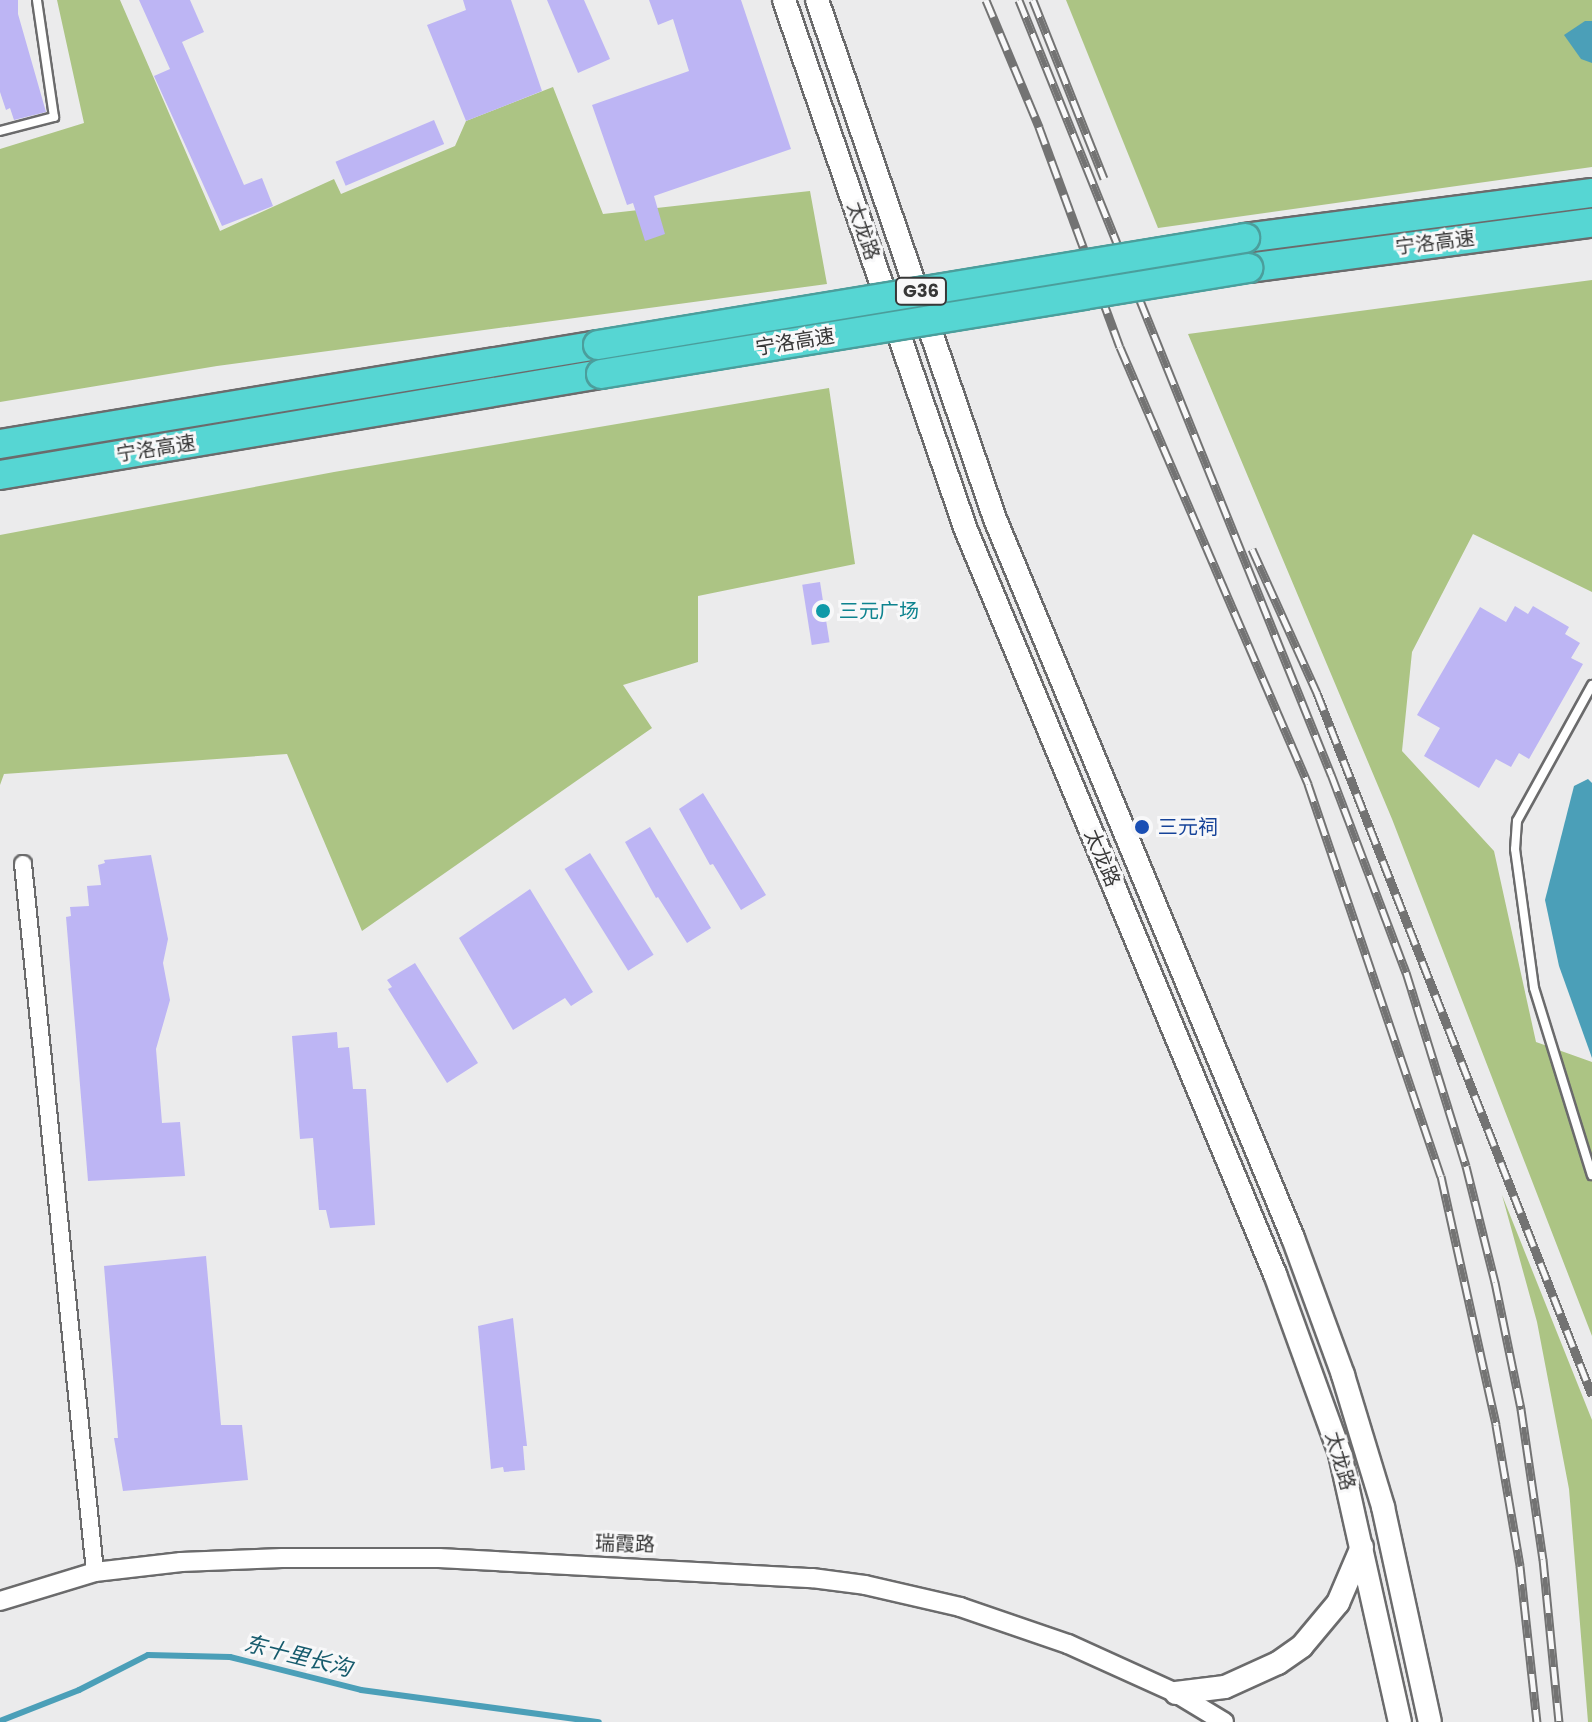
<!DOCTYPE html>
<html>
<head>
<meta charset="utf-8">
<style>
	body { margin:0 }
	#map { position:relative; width:1592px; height:1722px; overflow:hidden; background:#ebebec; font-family:Poppins,"Noto Sans SC",sans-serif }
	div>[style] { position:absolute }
	.forest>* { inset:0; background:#acc484 }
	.water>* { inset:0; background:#4b9fb8 }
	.stream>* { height:6px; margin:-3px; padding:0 3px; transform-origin:3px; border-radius:3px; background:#4b9fb8 }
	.building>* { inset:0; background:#bdb5f4; transform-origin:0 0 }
	.roads { filter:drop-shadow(2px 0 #6b6b6c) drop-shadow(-2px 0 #6b6b6c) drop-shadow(0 2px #6b6b6c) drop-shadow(0 -2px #6b6b6c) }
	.service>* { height:8px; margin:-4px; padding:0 4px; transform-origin:4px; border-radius:4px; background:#fff }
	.minor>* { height:16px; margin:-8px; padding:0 8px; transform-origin:8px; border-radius:8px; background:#fff }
	.tertiary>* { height:18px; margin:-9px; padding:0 9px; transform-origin:9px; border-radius:9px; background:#fff }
	.secondary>* { height:22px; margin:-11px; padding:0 11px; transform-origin:11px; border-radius:11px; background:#fff }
	.motorway>* { height:28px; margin:-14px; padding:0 14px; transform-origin:14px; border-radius:14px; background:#56d6d3 }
	.rail>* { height:9px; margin-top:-4.5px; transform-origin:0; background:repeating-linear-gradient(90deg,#f8f8f9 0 18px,#737373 0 36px); box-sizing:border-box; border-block:2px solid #737373 }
	.bridges { filter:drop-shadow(2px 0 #4b9e9c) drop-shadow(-2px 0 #4b9e9c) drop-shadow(0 2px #4b9e9c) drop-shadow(0 -2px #4b9e9c) }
	.motorway-bridge>* { height:28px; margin:-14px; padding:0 14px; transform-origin:14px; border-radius:14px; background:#56d6d3 }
	.dots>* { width:22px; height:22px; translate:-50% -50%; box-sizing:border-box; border:4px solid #f8f8f9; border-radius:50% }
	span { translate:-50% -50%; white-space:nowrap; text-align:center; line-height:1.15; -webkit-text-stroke:6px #f8f8f9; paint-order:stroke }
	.shield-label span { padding:2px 6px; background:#f8f8f9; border:2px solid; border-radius:6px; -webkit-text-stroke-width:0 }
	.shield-label { font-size:18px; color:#373737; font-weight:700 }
	.street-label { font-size:20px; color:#373737 }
	.culture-label { font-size:20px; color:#0d838f }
	.left { translate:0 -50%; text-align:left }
	.transit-label { font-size:20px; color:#164399 }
	.water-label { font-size:22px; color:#155a6c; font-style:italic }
</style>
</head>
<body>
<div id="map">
	<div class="forest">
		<i style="clip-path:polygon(57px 0,120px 0,220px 231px,334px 179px,341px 194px,455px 146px,466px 121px,553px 87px,603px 214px,810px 191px,827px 284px,217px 366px,0 402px,0 149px,84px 123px)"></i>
		<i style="clip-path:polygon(1066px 0,1592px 0,1592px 167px,1158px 228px)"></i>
		<i style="clip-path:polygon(1592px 280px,1592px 592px,1473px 534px,1412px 652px,1402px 751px,1494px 851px,1536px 1042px,1592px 1062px,1592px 1336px,1392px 819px,1188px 334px)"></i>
		<i style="clip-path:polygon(829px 388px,855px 564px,698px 596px,698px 662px,623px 685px,652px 728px,362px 931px,287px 754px,4px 774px,0 785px,0 535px,334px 472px)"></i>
		<i style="clip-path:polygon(1502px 1195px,1592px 1420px,1592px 1722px,1588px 1722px,1569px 1489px,1537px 1322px)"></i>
	</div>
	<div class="water">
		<i style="clip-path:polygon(1585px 21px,1592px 21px,1592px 63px,1581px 59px,1564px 35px)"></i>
		<i style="clip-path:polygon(1588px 779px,1592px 783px,1592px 1058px,1559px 966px,1545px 900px,1574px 786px)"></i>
	</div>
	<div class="stream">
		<i style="left:0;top:1721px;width:85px;rotate:-21.4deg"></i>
		<i style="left:79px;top:1690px;width:77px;rotate:-26.9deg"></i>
		<i style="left:148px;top:1655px;width:82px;rotate:1.4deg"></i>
		<i style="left:230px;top:1657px;width:135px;rotate:14.1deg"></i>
		<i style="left:361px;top:1690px;width:240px;rotate:7.7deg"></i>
	</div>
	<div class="building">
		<i style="clip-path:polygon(0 0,18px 0,18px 14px,46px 112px,14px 120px,10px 108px,6px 110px,0 92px)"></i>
		<i style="clip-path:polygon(139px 0,190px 0,204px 32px,182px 42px,244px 185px,262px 178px,273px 206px,222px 226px,154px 76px,170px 69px)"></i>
		<i style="clip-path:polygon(463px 0,511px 0,542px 91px,466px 121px,427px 25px,466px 10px)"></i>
		<i style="clip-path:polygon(547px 0,584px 0,610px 59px,578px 73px)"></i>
		<i style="clip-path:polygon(649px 0,741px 0,791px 149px,654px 196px,665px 234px,645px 241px,633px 203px,627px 205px,592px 105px,689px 71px,673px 19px,658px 25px)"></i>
		<i style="left:434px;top:120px;width:26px;height:107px;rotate:67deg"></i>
		<i style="left:820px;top:582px;width:61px;height:18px;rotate:81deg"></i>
		<i style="clip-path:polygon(1515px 606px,1528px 614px,1533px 606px,1569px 627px,1565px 634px,1580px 643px,1571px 658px,1583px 664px,1529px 759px,1519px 753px,1511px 767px,1496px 759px,1479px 788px,1424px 756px,1440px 728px,1417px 715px,1480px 607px,1506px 622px)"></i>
		<i style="clip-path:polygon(703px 793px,766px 895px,741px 910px,713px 864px,710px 865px,679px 809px)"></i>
		<i style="clip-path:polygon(650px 827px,711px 928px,687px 943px,658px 897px,656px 898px,625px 842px)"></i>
		<i style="left:590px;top:853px;width:120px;height:30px;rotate:58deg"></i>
		<i style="clip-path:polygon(151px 855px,168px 939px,163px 963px,170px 1000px,156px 1049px,162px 1123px,180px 1122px,185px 1176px,88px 1181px,66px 917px,71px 916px,70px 907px,89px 906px,87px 886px,101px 885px,98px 865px,105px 863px,104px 860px)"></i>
		<i style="clip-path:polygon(530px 889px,593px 992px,571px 1006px,565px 998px,513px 1030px,459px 938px)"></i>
		<i style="clip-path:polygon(415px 963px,478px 1063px,447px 1083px,388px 989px,392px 987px,387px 980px)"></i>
		<i style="clip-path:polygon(337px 1032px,338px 1048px,349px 1047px,353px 1089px,366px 1089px,375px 1225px,330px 1228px,326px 1210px,319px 1210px,313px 1138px,300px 1139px,292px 1036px)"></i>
		<i style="clip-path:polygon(206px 1256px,221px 1425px,242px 1425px,248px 1480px,123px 1491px,114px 1438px,118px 1438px,104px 1266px)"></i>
		<i style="clip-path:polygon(513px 1318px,527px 1446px,523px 1446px,525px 1470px,504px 1472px,503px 1467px,491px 1469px,478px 1326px)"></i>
	</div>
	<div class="roads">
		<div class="service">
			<i style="left:0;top:131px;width:56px;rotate:-14.5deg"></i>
			<i style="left:54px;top:117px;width:118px;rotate:-98.3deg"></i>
			<i style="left:1592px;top:685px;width:155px;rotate:118.9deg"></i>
			<i style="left:1517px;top:821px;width:28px;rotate:94deg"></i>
			<i style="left:1515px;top:849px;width:140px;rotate:82.2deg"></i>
			<i style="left:1534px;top:988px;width:196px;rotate:72.8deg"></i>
		</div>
		<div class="minor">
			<i style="left:23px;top:864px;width:712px;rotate:84.19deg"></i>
		</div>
		<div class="tertiary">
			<i style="left:0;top:1601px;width:99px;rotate:-17deg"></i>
			<i style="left:95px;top:1572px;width:87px;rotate:-6.6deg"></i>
			<i style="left:181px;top:1562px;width:101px;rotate:-2.3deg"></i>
			<i style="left:282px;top:1558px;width:157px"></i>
			<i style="left:439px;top:1558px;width:374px;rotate:3.1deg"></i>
			<i style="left:812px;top:1578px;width:53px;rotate:7.5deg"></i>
			<i style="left:865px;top:1585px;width:98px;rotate:13deg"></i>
			<i style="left:960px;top:1607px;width:114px;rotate:18.9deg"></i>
			<i style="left:1068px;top:1644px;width:119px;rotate:24.4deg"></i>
			<i style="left:1176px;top:1693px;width:56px;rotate:31.1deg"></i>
		</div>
		<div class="secondary">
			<i style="left:784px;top:0;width:560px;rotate:71.05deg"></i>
			<i style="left:966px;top:530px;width:806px;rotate:67.45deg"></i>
			<i style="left:1275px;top:1274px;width:191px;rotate:70.1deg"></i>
			<i style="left:1340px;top:1454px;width:275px;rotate:77.4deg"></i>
			<i style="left:817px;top:0;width:549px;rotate:71.07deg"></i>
			<i style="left:995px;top:519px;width:778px;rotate:67.49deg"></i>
			<i style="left:1293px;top:1238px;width:146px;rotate:69.9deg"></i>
			<i style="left:1343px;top:1375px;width:138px;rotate:73.1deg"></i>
			<i style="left:1383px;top:1507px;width:220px;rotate:77.7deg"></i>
			<i style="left:1176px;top:1693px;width:49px;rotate:-7deg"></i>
			<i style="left:1225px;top:1687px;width:58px;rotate:-24.4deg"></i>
			<i style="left:1278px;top:1663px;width:29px;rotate:-35deg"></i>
			<i style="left:1302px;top:1646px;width:56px;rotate:-50.1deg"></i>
			<i style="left:1338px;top:1603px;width:61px;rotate:-66.8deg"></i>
		</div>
		<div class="motorway">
			<i style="left:1245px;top:238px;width:350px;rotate:-7.4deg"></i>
			<i style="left:1248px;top:268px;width:347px;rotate:-7.5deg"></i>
			<i style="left:0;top:444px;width:606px;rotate:-9.4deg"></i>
			<i style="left:0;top:475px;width:609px;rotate:-9.54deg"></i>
		</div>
	</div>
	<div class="rail">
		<i style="left:986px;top:0;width:138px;rotate:67.3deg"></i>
		<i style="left:1039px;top:127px;width:234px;rotate:69.8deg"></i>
		<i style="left:1120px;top:347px;width:476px;rotate:66.7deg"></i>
		<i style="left:1308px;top:784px;width:414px;rotate:71.3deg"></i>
		<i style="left:1441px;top:1176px;width:255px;rotate:77.5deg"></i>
		<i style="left:1496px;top:1425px;width:143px;rotate:80.3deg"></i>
		<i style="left:1520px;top:1566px;width:157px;rotate:83.8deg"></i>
		<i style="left:1019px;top:0;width:835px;rotate:68.05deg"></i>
		<i style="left:1331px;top:774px;width:212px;rotate:69.3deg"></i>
		<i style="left:1406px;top:972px;width:203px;rotate:72.8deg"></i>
		<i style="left:1466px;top:1166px;width:120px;rotate:76deg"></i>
		<i style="left:1495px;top:1282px;width:130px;rotate:78.4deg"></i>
		<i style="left:1521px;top:1409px;width:152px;rotate:81.7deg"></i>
		<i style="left:1543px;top:1559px;width:164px;rotate:84.4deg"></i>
		<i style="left:1033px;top:0;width:192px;rotate:68.3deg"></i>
		<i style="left:1252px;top:549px;width:158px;rotate:65.7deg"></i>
		<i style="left:1317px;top:693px;width:754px;rotate:68.61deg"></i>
	</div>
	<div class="bridges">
		<div class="motorway-bridge">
			<i style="left:598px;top:345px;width:656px;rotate:-9.39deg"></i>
			<i style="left:601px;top:374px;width:656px;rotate:-9.3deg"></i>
		</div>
	</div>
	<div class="dots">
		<i style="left:823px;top:611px;background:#0f9aa8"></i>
		<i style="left:1142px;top:827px;background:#1a4fb4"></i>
	</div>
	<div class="shield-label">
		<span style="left:921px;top:291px">G36</span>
	</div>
	<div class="street-label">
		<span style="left:863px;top:231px;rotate:71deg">太龙路</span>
		<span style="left:1435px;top:243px;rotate:-7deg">宁洛高速</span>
		<span style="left:795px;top:342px;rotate:-9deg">宁洛高速</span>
		<span style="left:156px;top:449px;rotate:-9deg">宁洛高速</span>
		<span style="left:1102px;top:858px;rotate:67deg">太龙路</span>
		<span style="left:1340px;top:1461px;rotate:74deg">太龙路</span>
		<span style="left:625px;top:1544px;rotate:2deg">瑞霞路</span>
	</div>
	<div class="culture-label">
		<span class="left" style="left:839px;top:611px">三元广场</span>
	</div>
	<div class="transit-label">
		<span class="left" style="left:1158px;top:827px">三元祠</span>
	</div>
	<div class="water-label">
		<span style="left:298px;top:1656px;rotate:14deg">东十里长沟</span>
	</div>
</div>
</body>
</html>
